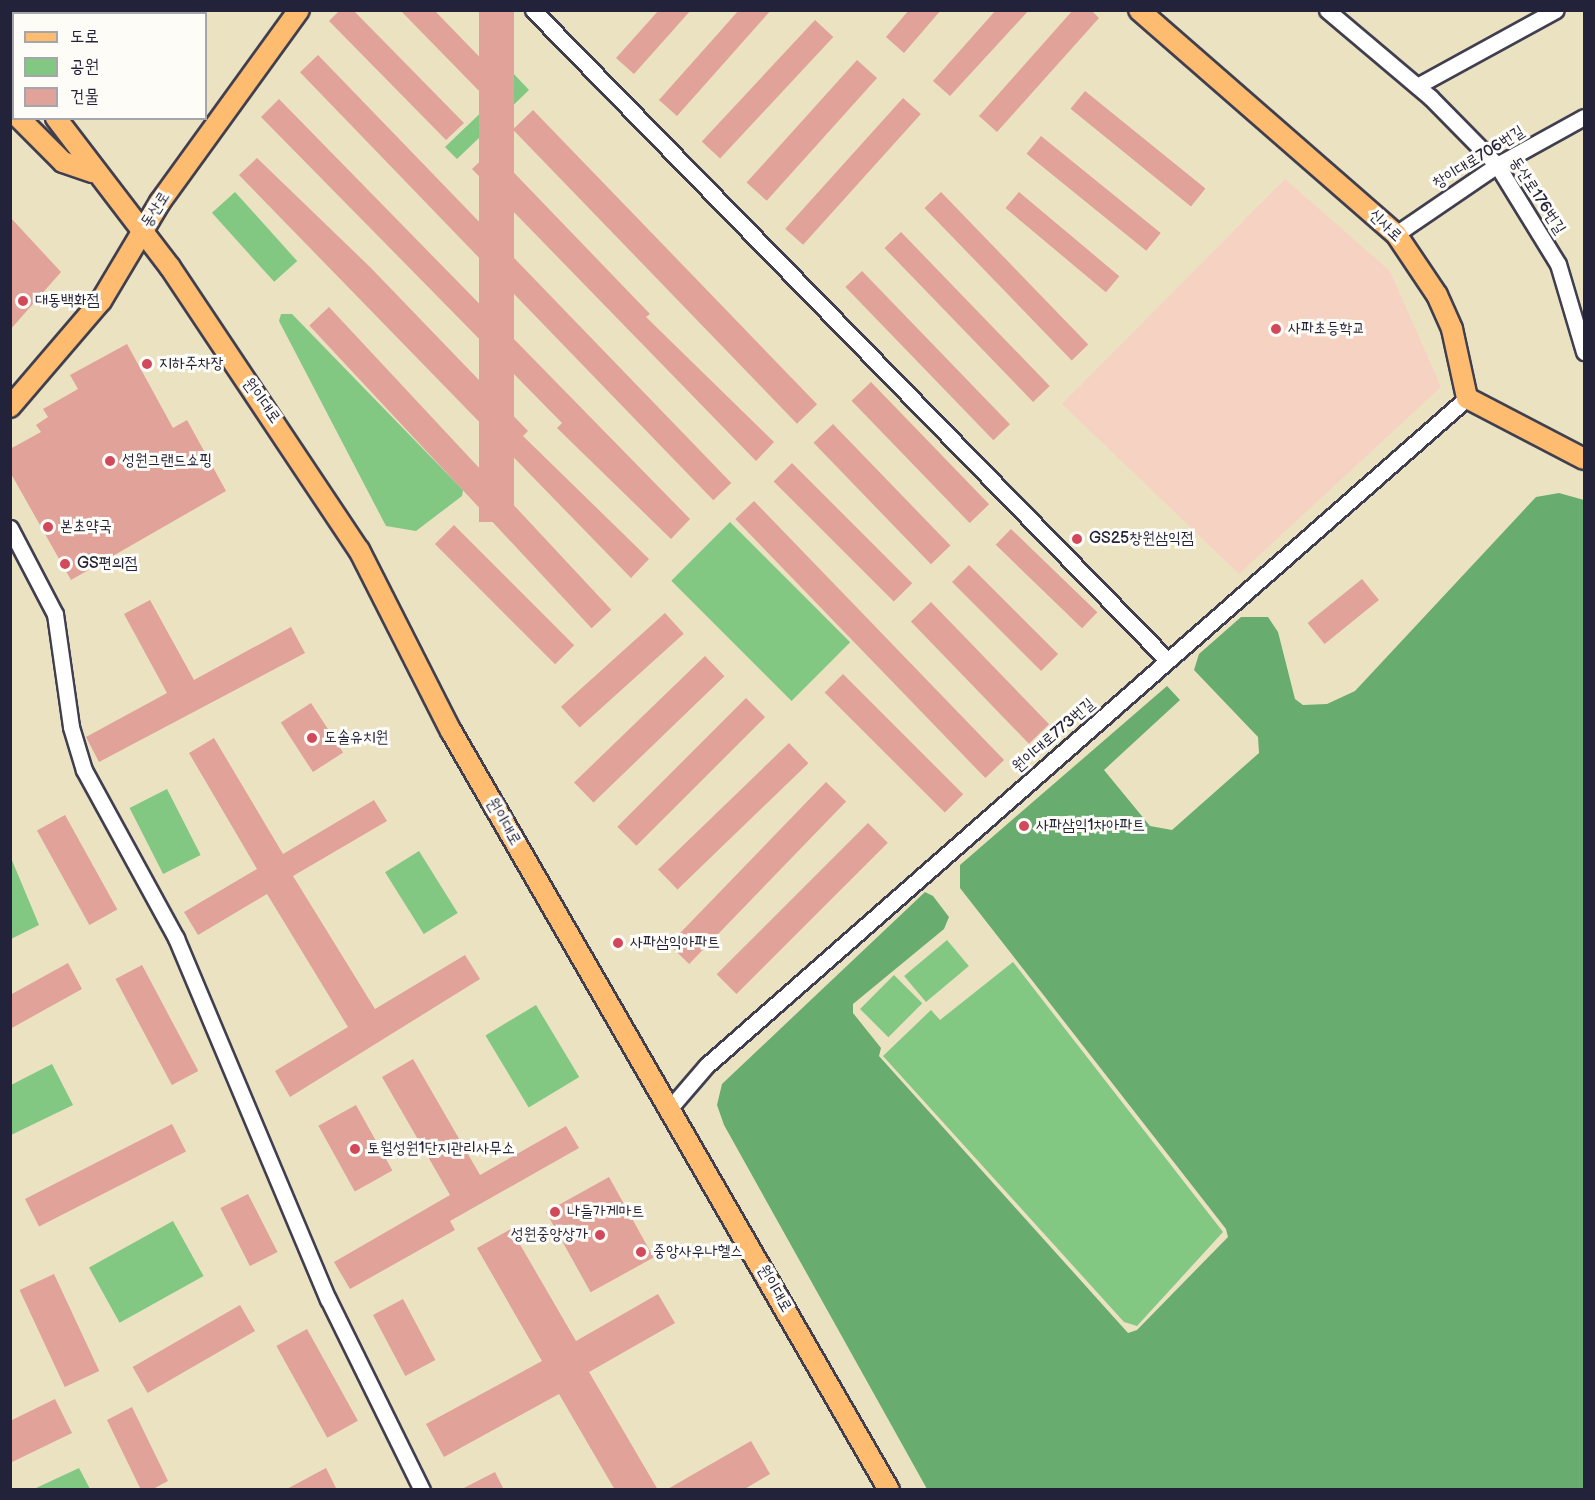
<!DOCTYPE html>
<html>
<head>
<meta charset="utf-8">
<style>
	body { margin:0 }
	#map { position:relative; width:1595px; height:1500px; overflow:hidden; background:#ebe2c2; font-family:"Balsamiq Sans","Poor Story",sans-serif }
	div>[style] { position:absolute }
	.built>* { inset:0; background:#f6d2c3 }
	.green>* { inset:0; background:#82c782; transform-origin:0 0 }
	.forest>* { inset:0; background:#69ac70 }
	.building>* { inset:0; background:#e0a299; transform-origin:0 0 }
	.roads { filter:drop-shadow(2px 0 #403f4f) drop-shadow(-2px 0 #403f4f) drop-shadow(0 2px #403f4f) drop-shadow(0 -2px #403f4f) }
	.minor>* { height:15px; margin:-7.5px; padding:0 7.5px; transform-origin:7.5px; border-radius:7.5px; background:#fff }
	.major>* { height:20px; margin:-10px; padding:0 10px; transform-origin:10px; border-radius:10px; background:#febc70 }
	.dots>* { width:16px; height:16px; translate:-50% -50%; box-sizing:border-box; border:3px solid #fdfcf7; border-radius:50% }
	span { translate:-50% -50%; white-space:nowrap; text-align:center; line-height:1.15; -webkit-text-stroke:6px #fdfcf7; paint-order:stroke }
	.street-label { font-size:16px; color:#22223b }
	.poi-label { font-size:16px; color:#22223b }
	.left { translate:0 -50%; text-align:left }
	.right { translate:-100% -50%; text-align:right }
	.frame { position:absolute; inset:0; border:12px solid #22223b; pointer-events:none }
	.legend { position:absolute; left:12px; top:12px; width:195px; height:108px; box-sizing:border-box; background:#fdfcf7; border:2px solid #a5a5ac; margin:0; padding:8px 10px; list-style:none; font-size:18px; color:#22223b }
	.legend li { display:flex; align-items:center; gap:12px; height:30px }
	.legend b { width:30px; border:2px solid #a5a5ac }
</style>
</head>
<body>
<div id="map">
	<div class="built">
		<i style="clip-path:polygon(1285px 179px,1390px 271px,1441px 387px,1239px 574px,1062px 404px)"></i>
	</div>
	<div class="green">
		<i style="clip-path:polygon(511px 71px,529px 90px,457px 159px,445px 147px,491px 103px,485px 96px)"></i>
		<i style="left:235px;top:192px;width:93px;height:31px;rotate:48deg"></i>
		<i style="clip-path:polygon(281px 314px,292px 314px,463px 490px,462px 496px,416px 531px,386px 526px,279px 321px)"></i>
		<i style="left:730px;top:522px;width:170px;height:83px;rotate:45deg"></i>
		<i style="left:167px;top:789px;width:74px;height:42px;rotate:63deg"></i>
		<i style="left:419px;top:851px;width:73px;height:40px;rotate:58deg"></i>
		<i style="clip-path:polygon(11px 858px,39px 925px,11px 939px,10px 939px)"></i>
		<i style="left:947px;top:940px;width:34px;height:56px;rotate:50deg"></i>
		<i style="clip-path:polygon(1013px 962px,1223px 1232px,1137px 1326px,1124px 1322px,883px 1056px,931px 1010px,940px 1020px)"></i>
		<i style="left:894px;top:975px;width:40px;height:48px;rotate:45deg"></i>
		<i style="left:536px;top:1005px;width:84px;height:59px;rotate:59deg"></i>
		<i style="clip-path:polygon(52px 1064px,73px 1105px,11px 1135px,11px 1085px)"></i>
		<i style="left:173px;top:1221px;width:63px;height:96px;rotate:61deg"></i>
		<i style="clip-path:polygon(79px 1468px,90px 1489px,34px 1489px)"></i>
	</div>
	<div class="forest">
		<i style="clip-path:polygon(1559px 493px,1584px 500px,1584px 1489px,927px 1489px,724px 1125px,717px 1105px,722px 1084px,925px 892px,933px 896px,949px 917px,944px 929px,853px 1004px,853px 1013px,881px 1048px,879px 1056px,1128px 1333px,1137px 1330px,1228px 1237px,1226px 1229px,960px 888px,960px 865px,1167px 686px,1180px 700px,1104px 770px,1150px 826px,1172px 830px,1259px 753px,1258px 737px,1194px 670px,1199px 654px,1241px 617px,1268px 617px,1278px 632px,1295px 699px,1303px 705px,1327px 704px,1355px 691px,1536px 497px)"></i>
	</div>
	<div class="building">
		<i style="clip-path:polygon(340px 10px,353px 10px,464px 123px,446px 140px,329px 21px)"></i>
		<i style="clip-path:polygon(400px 10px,434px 10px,500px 78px,483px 95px)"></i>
		<i style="left:479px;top:10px;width:35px;height:512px"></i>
		<i style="clip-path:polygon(659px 10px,691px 10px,634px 74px,616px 58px)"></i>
		<i style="clip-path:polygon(739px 10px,771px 10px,677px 116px,659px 100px)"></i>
		<i style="clip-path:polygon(909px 10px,941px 10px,904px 53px,886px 37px)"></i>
		<i style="clip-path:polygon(996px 10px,1029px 10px,950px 96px,933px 81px)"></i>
		<i style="clip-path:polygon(1073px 10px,1091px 10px,1099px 18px,997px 132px,979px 116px)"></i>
		<i style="left:815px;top:20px;width:25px;height:166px;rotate:43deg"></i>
		<i style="left:318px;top:55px;width:595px;height:25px;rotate:46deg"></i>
		<i style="left:857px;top:60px;width:27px;height:165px;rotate:42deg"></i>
		<i style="left:1085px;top:91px;width:155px;height:23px;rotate:39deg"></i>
		<i style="left:903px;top:98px;width:24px;height:176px;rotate:42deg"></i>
		<i style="clip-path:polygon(279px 99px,690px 519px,671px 539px,557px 428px,562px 423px,261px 117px)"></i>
		<i style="left:533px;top:110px;width:409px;height:28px;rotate:46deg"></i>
		<i style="left:1041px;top:136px;width:154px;height:23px;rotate:39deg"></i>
		<i style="clip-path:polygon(492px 150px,650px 314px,646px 317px,774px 442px,756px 461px,472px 169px)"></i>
		<i style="clip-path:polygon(257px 158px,370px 267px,528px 431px,523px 436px,649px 559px,631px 578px,239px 175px)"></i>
		<i style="left:941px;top:192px;width:212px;height:23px;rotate:46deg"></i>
		<i style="left:1019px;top:192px;width:131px;height:21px;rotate:40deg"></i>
		<i style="clip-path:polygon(10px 217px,61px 272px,10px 330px)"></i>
		<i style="left:901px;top:232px;width:214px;height:23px;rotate:46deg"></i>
		<i style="left:862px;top:271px;width:213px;height:23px;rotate:46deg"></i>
		<i style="left:329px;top:307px;width:414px;height:27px;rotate:47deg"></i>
		<i style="clip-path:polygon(127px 344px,173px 428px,187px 420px,226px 491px,71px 580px,10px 472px,10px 449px,41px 432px,36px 425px,48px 417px,43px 409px,78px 389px,70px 375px)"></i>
		<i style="left:871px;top:382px;width:170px;height:27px;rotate:46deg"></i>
		<i style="left:833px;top:424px;width:169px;height:27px;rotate:46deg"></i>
		<i style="left:792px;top:463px;width:170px;height:26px;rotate:45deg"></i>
		<i style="left:754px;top:501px;width:360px;height:26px;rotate:46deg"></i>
		<i style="left:454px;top:525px;width:170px;height:27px;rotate:45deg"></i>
		<i style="left:1011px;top:529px;width:120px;height:22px;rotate:44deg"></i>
		<i style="left:969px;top:565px;width:126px;height:24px;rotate:45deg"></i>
		<i style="left:1362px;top:579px;width:27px;height:70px;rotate:51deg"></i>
		<i style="clip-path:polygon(150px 600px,194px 680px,291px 627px,305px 653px,99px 762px,86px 737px,167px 693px,124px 614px)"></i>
		<i style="left:931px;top:602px;width:170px;height:28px;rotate:46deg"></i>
		<i style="left:665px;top:613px;width:28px;height:140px;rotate:48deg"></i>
		<i style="left:705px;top:656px;width:28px;height:182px;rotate:46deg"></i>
		<i style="left:843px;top:674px;width:170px;height:26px;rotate:45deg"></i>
		<i style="left:746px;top:698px;width:27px;height:182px;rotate:45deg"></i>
		<i style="left:311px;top:703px;width:59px;height:36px;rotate:57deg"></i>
		<i style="clip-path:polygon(214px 738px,283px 854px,374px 800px,387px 821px,293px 876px,375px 1009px,465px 955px,480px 979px,290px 1097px,275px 1071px,348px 1027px,267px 894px,198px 935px,184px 912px,257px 869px,189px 753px)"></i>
		<i style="left:789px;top:743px;width:28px;height:182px;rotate:46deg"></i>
		<i style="left:826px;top:782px;width:28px;height:226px;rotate:44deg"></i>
		<i style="left:65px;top:815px;width:108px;height:32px;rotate:61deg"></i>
		<i style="left:868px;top:823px;width:28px;height:214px;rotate:45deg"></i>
		<i style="clip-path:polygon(68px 963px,82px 989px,10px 1029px,10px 995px)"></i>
		<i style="left:142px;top:965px;width:120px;height:30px;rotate:62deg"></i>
		<i style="clip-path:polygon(413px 1059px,480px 1175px,566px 1126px,579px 1148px,450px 1221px,455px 1230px,350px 1289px,334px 1262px,450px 1195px,382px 1077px)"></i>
		<i style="left:356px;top:1105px;width:75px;height:43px;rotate:61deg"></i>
		<i style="left:172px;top:1124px;width:31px;height:165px;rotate:63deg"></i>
		<i style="left:609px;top:1177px;width:92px;height:72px;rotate:61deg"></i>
		<i style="left:248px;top:1194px;width:65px;height:31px;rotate:63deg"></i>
		<i style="clip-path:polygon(511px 1229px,576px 1341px,658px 1294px,675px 1323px,589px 1372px,658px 1490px,615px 1490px,559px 1394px,444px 1457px,426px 1424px,542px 1361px,477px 1248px)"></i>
		<i style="left:54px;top:1274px;width:107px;height:38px;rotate:65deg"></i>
		<i style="left:403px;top:1299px;width:69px;height:34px;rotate:62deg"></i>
		<i style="left:240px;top:1305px;width:30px;height:124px;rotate:60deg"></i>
		<i style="left:307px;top:1329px;width:105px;height:35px;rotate:61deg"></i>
		<i style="clip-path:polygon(55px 1399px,72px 1433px,10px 1463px,10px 1421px)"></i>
		<i style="clip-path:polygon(132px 1407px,168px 1481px,151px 1490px,141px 1490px,107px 1420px)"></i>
		<i style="clip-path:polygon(751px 1441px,770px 1474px,743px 1490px,666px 1490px)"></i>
		<i style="clip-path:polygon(326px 1468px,337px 1490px,285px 1490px)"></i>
		<i style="clip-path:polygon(495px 1472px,504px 1490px,460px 1490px)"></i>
	</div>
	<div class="roads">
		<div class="minor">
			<i style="left:533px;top:10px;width:909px;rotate:45.71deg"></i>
			<i style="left:1327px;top:10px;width:135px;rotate:40.2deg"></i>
			<i style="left:1430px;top:97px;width:95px;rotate:45.4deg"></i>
			<i style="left:1497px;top:165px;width:116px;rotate:58.4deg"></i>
			<i style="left:1558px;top:264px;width:92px;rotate:73.5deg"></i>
			<i style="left:1417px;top:86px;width:158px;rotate:-28.7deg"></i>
			<i style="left:1396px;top:234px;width:122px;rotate:-34.3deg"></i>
			<i style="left:1497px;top:165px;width:99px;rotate:-28.9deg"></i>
			<i style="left:10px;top:528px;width:97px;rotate:62.4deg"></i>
			<i style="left:55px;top:614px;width:114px;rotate:81.9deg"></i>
			<i style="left:71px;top:727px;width:45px;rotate:73.2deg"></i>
			<i style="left:84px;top:770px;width:192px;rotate:61.3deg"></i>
			<i style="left:176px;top:938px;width:392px;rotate:67.2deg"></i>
			<i style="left:328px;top:1299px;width:213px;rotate:63.8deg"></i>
			<i style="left:670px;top:1108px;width:55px;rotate:-49.4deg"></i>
			<i style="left:706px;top:1066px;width:1013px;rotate:-41.28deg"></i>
		</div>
		<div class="major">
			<i style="left:1139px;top:10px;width:341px;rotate:41.1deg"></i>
			<i style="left:1396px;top:234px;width:73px;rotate:56.1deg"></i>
			<i style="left:1437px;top:295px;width:37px;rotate:66deg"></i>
			<i style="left:1452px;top:329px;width:71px;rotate:77.7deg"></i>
			<i style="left:1467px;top:398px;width:132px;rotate:27.5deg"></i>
			<i style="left:10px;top:69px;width:6px;rotate:45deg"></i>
			<i style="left:19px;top:118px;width:62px;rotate:45deg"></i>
			<i style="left:63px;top:162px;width:31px;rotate:19deg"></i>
			<i style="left:56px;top:118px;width:188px;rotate:52.6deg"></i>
			<i style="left:170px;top:267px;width:340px;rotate:56.3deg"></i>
			<i style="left:359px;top:550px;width:203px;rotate:63.1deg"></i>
			<i style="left:451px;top:731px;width:876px;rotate:60.01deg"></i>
			<i style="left:10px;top:407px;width:140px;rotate:-49.4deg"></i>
			<i style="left:101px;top:301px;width:115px;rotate:-59.2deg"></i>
			<i style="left:160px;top:202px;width:237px;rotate:-54.1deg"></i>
		</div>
	</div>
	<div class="dots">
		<i style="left:23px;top:301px;background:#d1495b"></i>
		<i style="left:1276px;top:329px;background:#d1495b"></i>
		<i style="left:147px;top:364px;background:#d1495b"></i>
		<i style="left:110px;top:461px;background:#d1495b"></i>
		<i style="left:48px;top:527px;background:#d1495b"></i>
		<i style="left:1077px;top:539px;background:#d1495b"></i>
		<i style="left:65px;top:564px;background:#d1495b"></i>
		<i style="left:312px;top:738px;background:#d1495b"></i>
		<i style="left:1024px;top:826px;background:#d1495b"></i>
		<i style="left:618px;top:943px;background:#d1495b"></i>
		<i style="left:355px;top:1149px;background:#d1495b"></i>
		<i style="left:555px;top:1212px;background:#d1495b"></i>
		<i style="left:600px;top:1235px;background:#d1495b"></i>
		<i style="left:641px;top:1252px;background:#d1495b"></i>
	</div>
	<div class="street-label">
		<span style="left:1479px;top:158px;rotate:-32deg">창이대로706번길</span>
		<span style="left:1537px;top:196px;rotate:57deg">동산로176번길</span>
		<span style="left:156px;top:210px;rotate:-57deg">동산로</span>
		<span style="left:1385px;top:226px;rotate:44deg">신사로</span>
		<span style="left:261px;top:401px;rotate:54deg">원이대로</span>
		<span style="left:1054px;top:736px;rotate:-41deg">원이대로773번길</span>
		<span style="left:503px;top:822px;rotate:60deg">원이대로</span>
		<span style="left:774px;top:1289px;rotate:60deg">원이대로</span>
	</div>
	<div class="poi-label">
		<span class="left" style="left:35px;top:301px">대동백화점</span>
		<span class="left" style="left:1288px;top:329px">사파초등학교</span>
		<span class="left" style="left:159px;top:364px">지하주차장</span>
		<span class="left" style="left:122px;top:461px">성원그랜드쇼핑</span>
		<span class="left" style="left:60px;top:527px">본초약국</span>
		<span class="left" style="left:1089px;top:539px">GS25창원삼익점</span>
		<span class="left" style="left:77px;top:564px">GS편의점</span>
		<span class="left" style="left:324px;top:738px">도솔유치원</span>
		<span class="left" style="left:1036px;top:826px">사파삼익1차아파트</span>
		<span class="left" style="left:630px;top:943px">사파삼익아파트</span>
		<span class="left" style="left:367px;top:1149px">토월성원1단지관리사무소</span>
		<span class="left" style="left:567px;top:1212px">나들가게마트</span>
		<span class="right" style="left:588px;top:1235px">성원중앙상가</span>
		<span class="left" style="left:653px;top:1252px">중앙사우나헬스</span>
	</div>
	<div class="frame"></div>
	<ul class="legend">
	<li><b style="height:8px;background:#febc70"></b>도로</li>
	<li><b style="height:16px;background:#82c782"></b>공원</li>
	<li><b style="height:16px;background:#e0a299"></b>건물</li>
	</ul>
</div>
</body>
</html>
